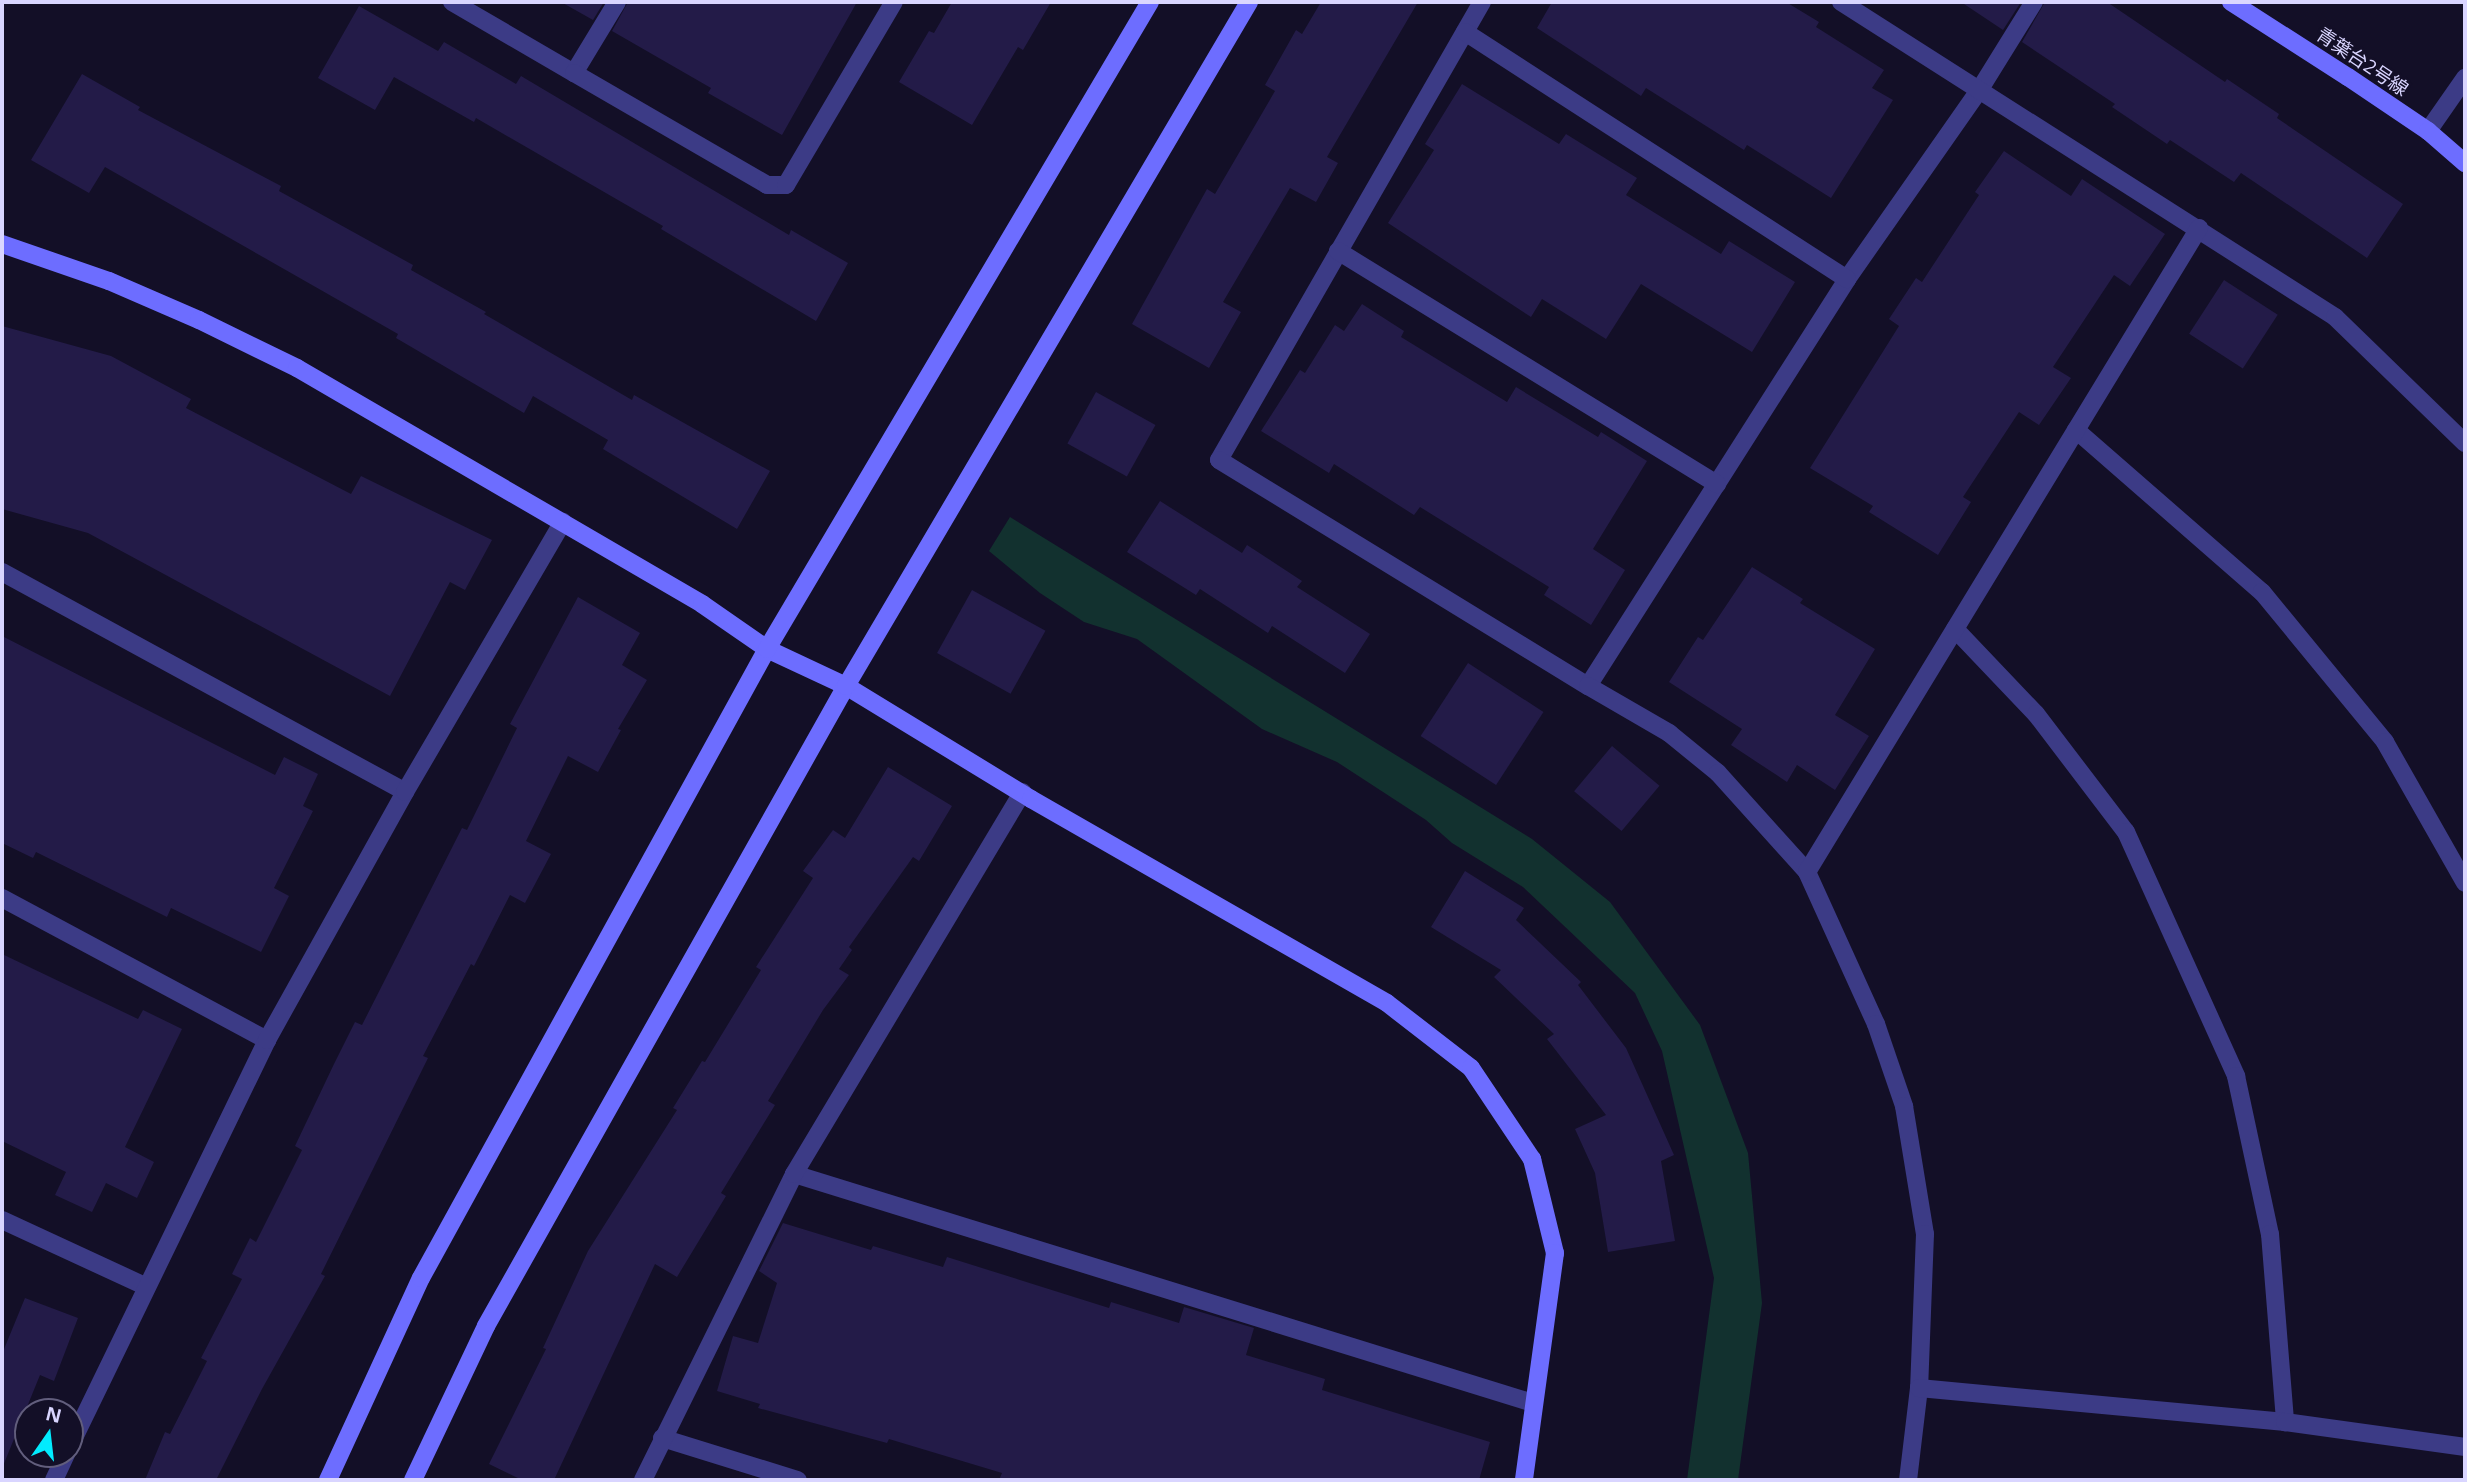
<!DOCTYPE html>
<html>
<head>
<meta charset="utf-8">
<style>
	body { margin:0 }
	#map { position:relative; width:2467px; height:1482px; overflow:hidden; background:#130f27; font-family:"Open Sans","Noto Sans JP",sans-serif }
	div>[style] { position:absolute }
	.green>* { inset:0; background:#12312f }
	.building>* { inset:0; background:#231b48; transform-origin:0 0 }
	.street>* { height:18px; margin:-9px; padding:0 9px; transform-origin:9px; border-radius:9px; background:#3c3b86 }
	.secondary>* { height:18px; margin:-9px; padding:0 9px; transform-origin:9px; border-radius:9px; background:#6d6dff }
	span { translate:-50% -50%; white-space:nowrap; text-align:center; line-height:1.15; -webkit-text-stroke:5px #130f27; paint-order:stroke }
	.street-label { font-size:19px; color:#d9d5ff }
	.frame { position:absolute; inset:0; border:4px solid #d9d5ff; pointer-events:none }
	.north { position:absolute; left:14px; top:1398px; width:70px; height:70px; box-sizing:border-box; background:#130f27; border:2px solid #625e7d; border-radius:50%; rotate:14deg; font-size:19px; font-weight:700; line-height:28px; text-align:center; color:#d9d5ff }
	.north::after { content:''; display:block; margin:auto; width:24px; height:32px; background:#02ebfe; clip-path:polygon(50% 0,100% 100%,50% 72%,0 100%) }
</style>
</head>
<body>
<div id="map">
	<div class="green">
		<i style="clip-path:polygon(1010px 517px,1532px 839px,1610px 902px,1700px 1025px,1748px 1153px,1762px 1303px,1738px 1480px,1687px 1480px,1714px 1278px,1662px 1051px,1635px 993px,1523px 887px,1452px 843px,1426px 820px,1337px 762px,1262px 729px,1137px 639px,1084px 622px,1040px 593px,989px 551px)"></i>
	</div>
	<div class="building">
		<i style="clip-path:polygon(561px 2px,604px 2px,593px 20px)"></i>
		<i style="clip-path:polygon(628px 2px,857px 2px,782px 135px,708px 93px,711px 88px,612px 31px)"></i>
		<i style="clip-path:polygon(952px 2px,1051px 2px,1023px 50px,1018px 47px,972px 125px,899px 82px,929px 31px,934px 33px)"></i>
		<i style="clip-path:polygon(1321px 2px,1418px 2px,1327px 157px,1338px 163px,1316px 202px,1290px 188px,1223px 302px,1241px 312px,1209px 368px,1132px 324px,1207px 189px,1215px 194px,1275px 91px,1265px 85px,1296px 30px,1302px 34px)"></i>
		<i style="clip-path:polygon(1552px 2px,1786px 2px,1819px 22px,1816px 27px,1884px 70px,1872px 88px,1893px 100px,1831px 198px,1747px 145px,1744px 150px,1646px 88px,1641px 96px,1537px 28px)"></i>
		<i style="clip-path:polygon(1961px 2px,2021px 2px,2003px 30px)"></i>
		<i style="clip-path:polygon(2045px 2px,2107px 2px,2225px 82px,2227px 79px,2279px 114px,2277px 118px,2403px 204px,2367px 258px,2241px 173px,2234px 182px,2170px 140px,2167px 144px,2112px 107px,2115px 104px,2022px 42px)"></i>
		<i style="clip-path:polygon(359px 6px,438px 51px,444px 42px,516px 84px,521px 76px,789px 235px,791px 230px,848px 263px,816px 321px,661px 229px,663px 226px,476px 118px,474px 122px,394px 77px,375px 110px,318px 78px)"></i>
		<i style="clip-path:polygon(82px 74px,140px 107px,138px 110px,281px 186px,279px 191px,413px 265px,411px 270px,486px 312px,484px 314px,632px 400px,634px 395px,770px 471px,737px 529px,603px 449px,608px 440px,533px 396px,524px 413px,396px 338px,398px 334px,105px 167px,89px 193px,31px 160px)"></i>
		<i style="clip-path:polygon(1462px 84px,1559px 144px,1566px 134px,1637px 178px,1626px 195px,1721px 254px,1729px 241px,1795px 282px,1752px 352px,1641px 284px,1606px 339px,1542px 299px,1531px 317px,1388px 223px,1434px 150px,1425px 144px)"></i>
		<i style="clip-path:polygon(2004px 151px,2071px 196px,2082px 179px,2165px 234px,2130px 286px,2114px 275px,2053px 367px,2071px 378px,2039px 425px,2019px 412px,1963px 497px,1971px 502px,1938px 555px,1869px 512px,1873px 506px,1810px 468px,1899px 326px,1889px 319px,1916px 278px,1922px 282px,1979px 195px,1975px 192px)"></i>
		<i style="left:2224px;top:280px;width:64px;height:64px;rotate:33deg"></i>
		<i style="clip-path:polygon(1362px 304px,1404px 331px,1401px 337px,1507px 402px,1516px 387px,1598px 437px,1601px 432px,1647px 461px,1593px 549px,1625px 570px,1591px 625px,1544px 595px,1549px 587px,1420px 507px,1414px 515px,1334px 464px,1329px 473px,1261px 431px,1300px 370px,1305px 373px,1335px 325px,1344px 331px)"></i>
		<i style="clip-path:polygon(2px 326px,111px 356px,191px 399px,186px 408px,351px 494px,361px 476px,492px 540px,465px 590px,450px 582px,390px 696px,88px 533px,2px 509px)"></i>
		<i style="left:1096px;top:392px;width:68px;height:59px;rotate:29deg"></i>
		<i style="clip-path:polygon(1160px 501px,1242px 553px,1247px 545px,1302px 581px,1297px 587px,1370px 634px,1345px 673px,1272px 626px,1268px 633px,1200px 589px,1196px 595px,1127px 552px)"></i>
		<i style="clip-path:polygon(1752px 567px,1803px 599px,1800px 603px,1875px 649px,1835px 715px,1869px 736px,1835px 790px,1797px 765px,1787px 782px,1731px 745px,1742px 729px,1669px 682px,1698px 637px,1703px 640px)"></i>
		<i style="left:972px;top:590px;width:84px;height:72px;rotate:29deg"></i>
		<i style="clip-path:polygon(578px 597px,640px 633px,622px 665px,647px 680px,618px 729px,621px 730px,598px 772px,568px 756px,526px 841px,551px 854px,525px 903px,510px 895px,474px 966px,471px 964px,423px 1056px,428px 1058px,321px 1274px,325px 1276px,262px 1389px,216px 1480px,145px 1480px,165px 1432px,170px 1434px,207px 1361px,201px 1358px,242px 1279px,232px 1274px,250px 1238px,256px 1242px,302px 1150px,295px 1146px,334px 1064px,355px 1022px,362px 1025px,462px 828px,467px 830px,517px 728px,510px 724px)"></i>
		<i style="clip-path:polygon(2px 636px,275px 775px,284px 757px,318px 774px,303px 806px,313px 811px,274px 888px,289px 896px,261px 952px,171px 908px,167px 917px,36px 852px,33px 858px,2px 843px)"></i>
		<i style="left:1468px;top:663px;width:90px;height:87px;rotate:33deg"></i>
		<i style="left:1612px;top:746px;width:62px;height:59px;rotate:40deg"></i>
		<i style="clip-path:polygon(888px 767px,952px 806px,919px 861px,913px 857px,849px 947px,852px 950px,839px 969px,849px 975px,823px 1010px,768px 1101px,775px 1105px,721px 1193px,726px 1196px,677px 1277px,655px 1264px,554px 1480px,522px 1480px,489px 1464px,546px 1349px,543px 1348px,588px 1251px,677px 1110px,673px 1108px,702px 1061px,705px 1062px,761px 970px,756px 967px,813px 878px,803px 871px,833px 830px,845px 838px)"></i>
		<i style="clip-path:polygon(1465px 871px,1524px 908px,1516px 920px,1581px 982px,1578px 985px,1626px 1048px,1674px 1155px,1661px 1161px,1675px 1241px,1608px 1252px,1595px 1173px,1575px 1129px,1606px 1115px,1547px 1039px,1554px 1034px,1494px 977px,1501px 970px,1431px 927px)"></i>
		<i style="clip-path:polygon(2px 954px,138px 1019px,143px 1010px,182px 1029px,125px 1147px,154px 1162px,137px 1198px,106px 1183px,92px 1212px,55px 1195px,66px 1172px,2px 1141px)"></i>
		<i style="clip-path:polygon(783px 1223px,871px 1250px,873px 1246px,943px 1267px,947px 1257px,1109px 1308px,1111px 1302px,1179px 1323px,1184px 1307px,1254px 1328px,1246px 1355px,1325px 1379px,1322px 1390px,1490px 1442px,1479px 1480px,999px 1480px,1002px 1473px,889px 1439px,887px 1443px,758px 1408px,760px 1404px,717px 1391px,733px 1336px,758px 1343px,777px 1283px,759px 1271px)"></i>
		<i style="clip-path:polygon(25px 1298px,78px 1318px,54px 1381px,40px 1375px,3px 1466px,2px 1354px)"></i>
	</div>
	<div class="street">
		<i style="left:452px;top:2px;width:141px;rotate:30.2deg"></i>
		<i style="left:574px;top:73px;width:83px;rotate:-58.8deg"></i>
		<i style="left:1482px;top:2px;width:528px;rotate:119.87deg"></i>
		<i style="left:1219px;top:460px;width:433px;rotate:31.5deg"></i>
		<i style="left:1588px;top:686px;width:482px;rotate:-57.5deg"></i>
		<i style="left:1847px;top:279px;width:232px;rotate:-55deg"></i>
		<i style="left:1980px;top:89px;width:102px;rotate:-58.2deg"></i>
		<i style="left:1841px;top:2px;width:586px;rotate:32.52deg"></i>
		<i style="left:2335px;top:317px;width:181px;rotate:44.1deg"></i>
		<i style="left:1465px;top:32px;width:455px;rotate:32.9deg"></i>
		<i style="left:574px;top:73px;width:223px;rotate:30.1deg"></i>
		<i style="left:767px;top:185px;width:19px"></i>
		<i style="left:786px;top:185px;width:212px;rotate:-59.5deg"></i>
		<i style="left:2428px;top:131px;width:65px;rotate:-55.1deg"></i>
		<i style="left:1338px;top:251px;width:445px;rotate:31.6deg"></i>
		<i style="left:2076px;top:430px;width:247px;rotate:41.1deg"></i>
		<i style="left:2262px;top:592px;width:194px;rotate:50.6deg"></i>
		<i style="left:2385px;top:742px;width:162px;rotate:60.4deg"></i>
		<i style="left:2px;top:572px;width:459px;rotate:28.6deg"></i>
		<i style="left:1955px;top:629px;width:117px;rotate:46.4deg"></i>
		<i style="left:2036px;top:714px;width:148px;rotate:52.7deg"></i>
		<i style="left:2126px;top:832px;width:268px;rotate:65.7deg"></i>
		<i style="left:2236px;top:1076px;width:162px;rotate:77.9deg"></i>
		<i style="left:2270px;top:1234px;width:189px;rotate:85.4deg"></i>
		<i style="left:1588px;top:686px;width:94px;rotate:30.1deg"></i>
		<i style="left:1669px;top:733px;width:63px;rotate:39.2deg"></i>
		<i style="left:1718px;top:773px;width:133px;rotate:48deg"></i>
		<i style="left:1807px;top:872px;width:167px;rotate:65.6deg"></i>
		<i style="left:1876px;top:1024px;width:87px;rotate:71.1deg"></i>
		<i style="left:1904px;top:1106px;width:130px;rotate:80.7deg"></i>
		<i style="left:1925px;top:1234px;width:154px;rotate:92.2deg"></i>
		<i style="left:1919px;top:1388px;width:93px;rotate:96.8deg"></i>
		<i style="left:1807px;top:872px;width:754px;rotate:-58.67deg"></i>
		<i style="left:2px;top:898px;width:301px;rotate:28.2deg"></i>
		<i style="left:794px;top:1174px;width:774px;rotate:17.22deg"></i>
		<i style="left:2px;top:1220px;width:157px;rotate:24.8deg"></i>
		<i style="left:1919px;top:1388px;width:368px;rotate:5.3deg"></i>
		<i style="left:2285px;top:1422px;width:182px;rotate:7.9deg"></i>
		<i style="left:662px;top:1438px;width:142px;rotate:17.2deg"></i>
		<i style="left:70px;top:1446px;width:451px;rotate:-64.1deg"></i>
		<i style="left:267px;top:1040px;width:284px;rotate:-60.9deg"></i>
		<i style="left:405px;top:792px;width:313px;rotate:-59.7deg"></i>
		<i style="left:54px;top:1480px;width:29px;rotate:-65deg"></i>
		<i style="left:643px;top:1480px;width:341px;rotate:-63.7deg"></i>
		<i style="left:794px;top:1174px;width:445px;rotate:-59.1deg"></i>
	</div>
	<div class="secondary">
		<i style="left:2231px;top:2px;width:139px;rotate:32.7deg"></i>
		<i style="left:2348px;top:77px;width:97px;rotate:34deg"></i>
		<i style="left:2428px;top:131px;width:49px;rotate:40.9deg"></i>
		<i style="left:2px;top:244px;width:113px;rotate:19.1deg"></i>
		<i style="left:109px;top:281px;width:98px;rotate:23.4deg"></i>
		<i style="left:199px;top:320px;width:109px;rotate:26.1deg"></i>
		<i style="left:297px;top:368px;width:469px;rotate:30.2deg"></i>
		<i style="left:702px;top:604px;width:79px;rotate:34.7deg"></i>
		<i style="left:767px;top:649px;width:87px;rotate:25.1deg"></i>
		<i style="left:846px;top:686px;width:217px;rotate:31.4deg"></i>
		<i style="left:1031px;top:799px;width:410px;rotate:29.8deg"></i>
		<i style="left:1387px;top:1003px;width:106px;rotate:37.7deg"></i>
		<i style="left:1471px;top:1068px;width:110px;rotate:56.2deg"></i>
		<i style="left:1532px;top:1159px;width:97px;rotate:76.3deg"></i>
		<i style="left:1555px;top:1253px;width:229px;rotate:97.8deg"></i>
		<i style="left:328px;top:1480px;width:222px;rotate:-65.3deg"></i>
		<i style="left:421px;top:1278px;width:718px;rotate:-61.19deg"></i>
		<i style="left:767px;top:649px;width:752px;rotate:-59.38deg"></i>
		<i style="left:413px;top:1480px;width:170px;rotate:-64.6deg"></i>
		<i style="left:486px;top:1326px;width:734px;rotate:-60.64deg"></i>
		<i style="left:846px;top:686px;width:794px;rotate:-59.49deg"></i>
	</div>
	<div class="street-label">
		<span style="left:2362px;top:62px;rotate:34deg">青葉台2号線</span>
	</div>
	<div class="frame"></div>
	<div class="north">N</div>
</div>
</body>
</html>
